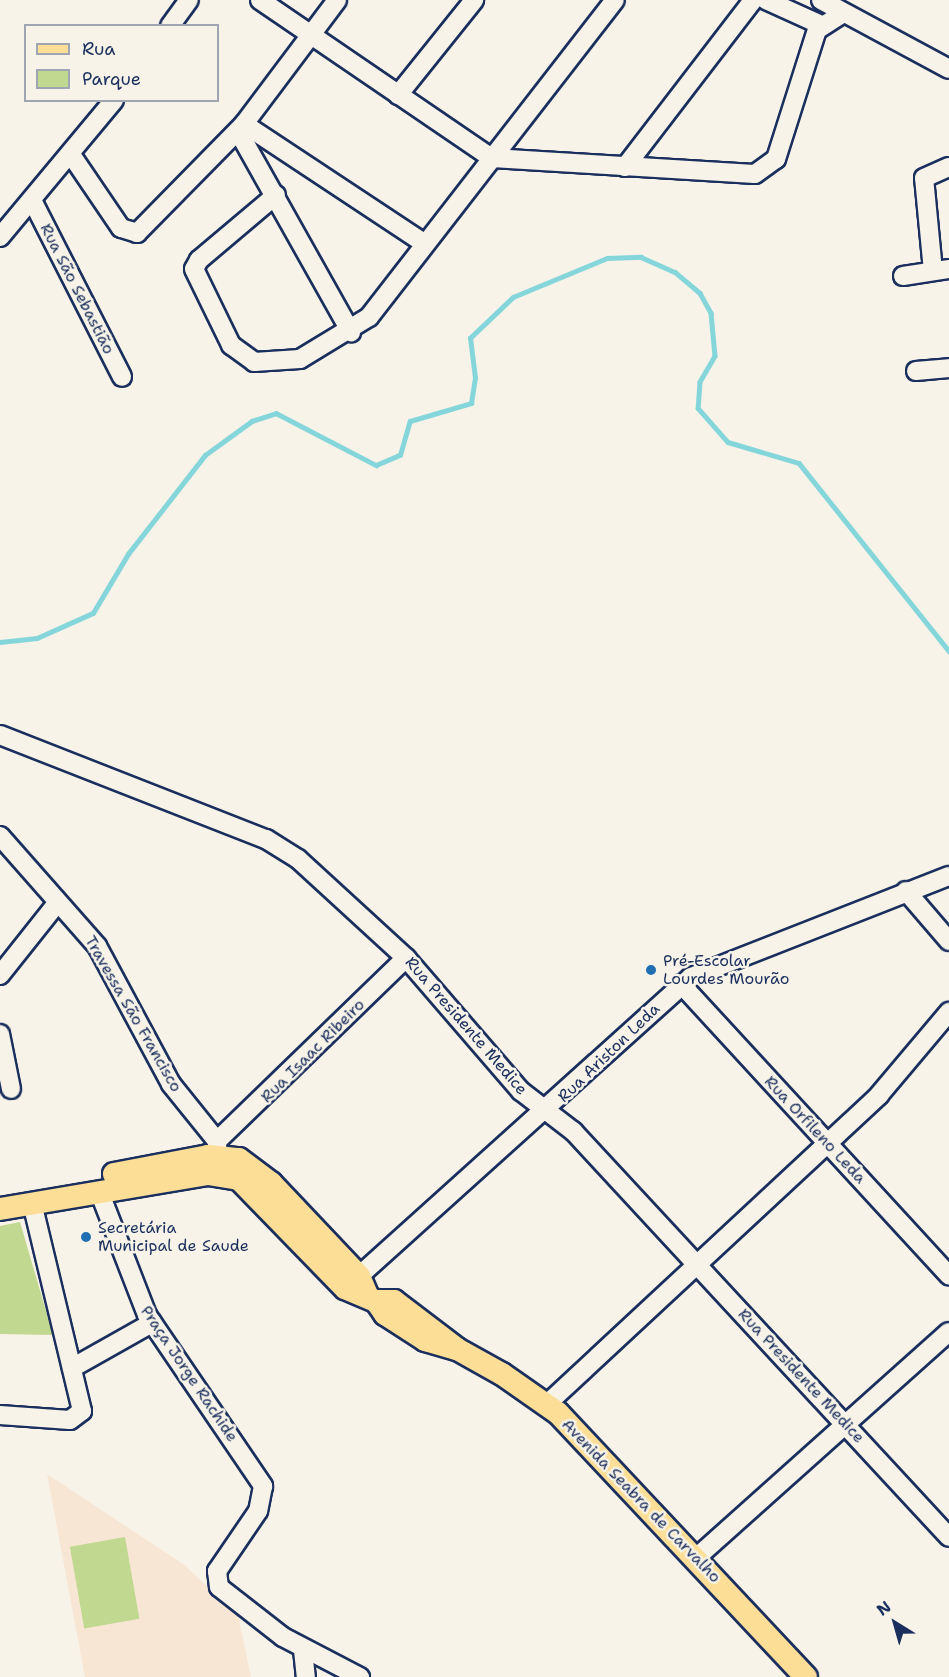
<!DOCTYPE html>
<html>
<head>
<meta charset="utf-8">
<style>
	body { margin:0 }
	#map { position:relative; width:949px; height:1677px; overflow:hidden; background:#f7f3e8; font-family:"Shantell Sans",sans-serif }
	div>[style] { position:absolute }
	.built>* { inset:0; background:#f8e6d5 }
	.green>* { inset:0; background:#c0d88f; transform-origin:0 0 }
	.stream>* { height:4.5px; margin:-2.25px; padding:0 2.25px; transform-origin:2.25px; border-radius:2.25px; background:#85d6db }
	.roads { filter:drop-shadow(2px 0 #1b2f5e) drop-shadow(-2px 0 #1b2f5e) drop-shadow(0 2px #1b2f5e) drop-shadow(0 -2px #1b2f5e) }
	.minor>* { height:18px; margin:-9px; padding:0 9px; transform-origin:9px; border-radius:9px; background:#f7f3e8 }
	.major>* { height:22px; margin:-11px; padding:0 11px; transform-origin:11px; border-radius:11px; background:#fcde96 }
	.dots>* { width:16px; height:16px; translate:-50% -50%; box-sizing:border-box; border:3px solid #f7f3e8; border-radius:50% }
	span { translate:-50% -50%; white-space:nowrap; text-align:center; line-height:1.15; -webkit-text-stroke:5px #f7f3e8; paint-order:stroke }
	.street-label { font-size:16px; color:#1b2f5e }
	.poi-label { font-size:16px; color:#1b2f5e }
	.left { translate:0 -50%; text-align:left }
	.legend { position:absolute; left:24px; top:24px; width:195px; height:78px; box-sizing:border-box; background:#f7f3e8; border:2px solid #9fa5b1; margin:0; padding:8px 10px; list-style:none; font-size:18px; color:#1b2f5e }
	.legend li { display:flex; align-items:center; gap:12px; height:30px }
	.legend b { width:30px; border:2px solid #9fa5b1 }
	.north { position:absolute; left:865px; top:1593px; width:60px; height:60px; -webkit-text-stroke:4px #f7f3e8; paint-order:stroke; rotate:323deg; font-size:16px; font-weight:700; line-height:24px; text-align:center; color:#1b2f5e }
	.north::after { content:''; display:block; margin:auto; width:21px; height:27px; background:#1b2f5e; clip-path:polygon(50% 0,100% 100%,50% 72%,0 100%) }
</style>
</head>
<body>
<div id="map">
	<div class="built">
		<i style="clip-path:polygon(47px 1474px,183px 1564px,238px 1615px,251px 1677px,85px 1677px)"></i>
	</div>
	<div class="green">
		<i style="clip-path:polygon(20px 1222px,53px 1335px,0 1334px,0 1226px)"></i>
		<i style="left:125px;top:1537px;width:83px;height:56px;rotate:80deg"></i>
	</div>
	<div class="stream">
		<i style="left:0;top:642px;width:37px;rotate:-6deg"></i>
		<i style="left:37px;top:638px;width:61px;rotate:-24.1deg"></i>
		<i style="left:93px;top:613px;width:69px;rotate:-59.3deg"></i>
		<i style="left:128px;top:554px;width:125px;rotate:-52.1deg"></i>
		<i style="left:205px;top:455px;width:58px;rotate:-35.9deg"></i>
		<i style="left:252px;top:421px;width:25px;rotate:-18deg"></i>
		<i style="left:276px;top:413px;width:113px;rotate:27.5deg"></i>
		<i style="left:376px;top:465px;width:26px;rotate:-23deg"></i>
		<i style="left:400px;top:455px;width:35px;rotate:-74deg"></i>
		<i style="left:410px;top:421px;width:64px;rotate:-16.4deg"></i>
		<i style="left:471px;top:403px;width:25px;rotate:-81deg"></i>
		<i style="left:475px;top:378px;width:40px;rotate:-97.1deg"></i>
		<i style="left:470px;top:338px;width:59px;rotate:-43.6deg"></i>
		<i style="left:513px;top:297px;width:102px;rotate:-22.5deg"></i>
		<i style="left:607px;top:258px;width:34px;rotate:-2deg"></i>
		<i style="left:641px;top:257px;width:37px;rotate:24deg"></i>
		<i style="left:675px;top:272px;width:33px;rotate:40deg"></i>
		<i style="left:700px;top:293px;width:23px;rotate:61deg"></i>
		<i style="left:711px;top:313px;width:43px;rotate:84.7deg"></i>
		<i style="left:715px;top:356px;width:30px;rotate:120deg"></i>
		<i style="left:700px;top:382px;width:26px;rotate:94deg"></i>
		<i style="left:698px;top:408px;width:45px;rotate:48.6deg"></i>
		<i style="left:728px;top:442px;width:74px;rotate:16.5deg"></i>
		<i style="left:799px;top:463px;width:241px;rotate:51.4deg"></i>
	</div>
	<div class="roads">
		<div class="minor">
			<i style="left:260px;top:0;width:281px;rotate:34.3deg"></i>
			<i style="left:492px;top:158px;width:263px;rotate:3.5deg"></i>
			<i style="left:755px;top:174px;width:26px;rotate:-36deg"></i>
			<i style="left:776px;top:159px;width:135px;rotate:-72.4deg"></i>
			<i style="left:817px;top:30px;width:31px;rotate:-33deg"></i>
			<i style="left:766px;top:0;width:60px;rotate:24.4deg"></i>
			<i style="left:821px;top:0;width:145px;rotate:28.3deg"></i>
			<i style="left:170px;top:26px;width:32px;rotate:-54deg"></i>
			<i style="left:398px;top:95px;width:122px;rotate:-51.3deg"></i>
			<i style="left:244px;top:124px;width:217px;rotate:33.5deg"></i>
			<i style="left:238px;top:131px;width:231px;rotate:60.7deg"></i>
			<i style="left:72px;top:156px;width:87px;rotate:55.8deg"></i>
			<i style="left:121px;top:228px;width:17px;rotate:17deg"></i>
			<i style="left:137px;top:233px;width:153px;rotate:-45.5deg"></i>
			<i style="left:244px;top:124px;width:155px;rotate:-53.1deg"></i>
			<i style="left:625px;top:167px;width:210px;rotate:-52.5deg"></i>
			<i style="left:276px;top:195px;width:101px;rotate:139.8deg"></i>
			<i style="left:199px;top:260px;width:10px;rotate:119deg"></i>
			<i style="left:194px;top:269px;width:85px;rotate:64deg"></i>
			<i style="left:231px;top:345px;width:29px;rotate:36deg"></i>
			<i style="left:254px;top:362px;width:46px;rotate:-3.7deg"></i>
			<i style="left:300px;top:359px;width:81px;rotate:-31.3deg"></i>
			<i style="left:369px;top:317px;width:401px;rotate:-52.2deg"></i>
			<i style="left:33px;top:202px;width:196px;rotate:63deg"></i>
			<i style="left:0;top:237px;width:178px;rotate:-50.2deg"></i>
			<i style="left:933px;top:271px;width:93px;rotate:-95.5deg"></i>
			<i style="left:924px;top:178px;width:27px;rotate:-24deg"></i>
			<i style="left:903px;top:276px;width:47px;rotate:-8.7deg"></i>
			<i style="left:916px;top:371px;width:33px;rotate:-5deg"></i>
			<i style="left:0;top:735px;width:286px;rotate:21.4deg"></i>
			<i style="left:266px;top:839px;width:38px;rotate:32deg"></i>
			<i style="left:298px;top:859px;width:147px;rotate:42.5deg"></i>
			<i style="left:406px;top:958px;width:176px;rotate:49.2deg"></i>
			<i style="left:521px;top:1091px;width:66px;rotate:37.6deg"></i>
			<i style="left:573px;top:1131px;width:553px;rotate:47.2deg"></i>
			<i style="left:0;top:836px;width:147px;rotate:48.6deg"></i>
			<i style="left:97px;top:946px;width:157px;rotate:61.8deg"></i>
			<i style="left:171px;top:1084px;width:73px;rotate:51.1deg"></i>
			<i style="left:217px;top:1141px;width:28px;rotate:88deg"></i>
			<i style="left:906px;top:891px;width:66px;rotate:49.3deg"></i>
			<i style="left:0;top:975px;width:93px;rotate:-51.5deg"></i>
			<i style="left:681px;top:984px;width:396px;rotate:47.4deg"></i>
			<i style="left:0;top:1034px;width:56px;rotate:78.7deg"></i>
			<i style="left:217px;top:1141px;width:263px;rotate:-44.1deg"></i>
			<i style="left:99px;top:1191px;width:133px;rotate:68.8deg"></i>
			<i style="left:147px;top:1315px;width:207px;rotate:55.8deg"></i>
			<i style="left:263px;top:1486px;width:25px;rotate:101deg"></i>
			<i style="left:258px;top:1511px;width:73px;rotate:124.3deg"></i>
			<i style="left:217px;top:1571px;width:16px;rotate:83deg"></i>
			<i style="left:219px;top:1587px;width:81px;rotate:38deg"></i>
			<i style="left:283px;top:1637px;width:87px;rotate:27.5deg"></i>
			<i style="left:349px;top:1285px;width:460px;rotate:-42deg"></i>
			<i style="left:691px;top:977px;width:277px;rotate:-21.4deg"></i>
			<i style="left:72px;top:1368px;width:92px;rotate:-29.4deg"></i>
			<i style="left:547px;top:1404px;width:454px;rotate:-42.9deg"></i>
			<i style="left:879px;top:1095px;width:109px;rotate:-49.9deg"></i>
			<i style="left:0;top:1415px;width:70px;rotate:4.1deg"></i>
			<i style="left:70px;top:1420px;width:15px;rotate:-37deg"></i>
			<i style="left:82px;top:1411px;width:215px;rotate:-103.5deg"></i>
			<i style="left:696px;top:1558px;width:339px;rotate:-41.8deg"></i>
			<i style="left:303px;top:1650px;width:27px;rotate:84deg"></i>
		</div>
		<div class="major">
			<i style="left:114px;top:1174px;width:96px;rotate:-10.8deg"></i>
			<i style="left:208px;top:1156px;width:31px;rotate:6deg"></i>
			<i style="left:239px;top:1159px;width:40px;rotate:37deg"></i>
			<i style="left:271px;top:1183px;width:128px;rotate:46.6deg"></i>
			<i style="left:359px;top:1276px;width:21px;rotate:67deg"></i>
			<i style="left:0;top:1209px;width:211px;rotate:-9.6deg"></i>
			<i style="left:208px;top:1174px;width:31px;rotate:9deg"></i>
			<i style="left:239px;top:1179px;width:152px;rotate:45.8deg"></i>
			<i style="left:345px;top:1288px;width:34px;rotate:23deg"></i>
			<i style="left:376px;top:1301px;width:16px;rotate:55deg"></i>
			<i style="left:385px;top:1314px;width:48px;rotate:33deg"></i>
			<i style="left:425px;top:1340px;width:33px;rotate:16deg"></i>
			<i style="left:457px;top:1349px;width:51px;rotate:29.1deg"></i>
			<i style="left:502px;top:1374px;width:68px;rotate:34.9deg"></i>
			<i style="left:558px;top:1413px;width:362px;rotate:46.8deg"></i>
			<i style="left:376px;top:1301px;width:18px"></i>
			<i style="left:394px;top:1301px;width:78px;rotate:37.2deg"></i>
		</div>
	</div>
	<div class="dots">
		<i style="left:651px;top:970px;background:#1f6fb2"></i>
		<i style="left:86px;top:1237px;background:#1f6fb2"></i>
	</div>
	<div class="street-label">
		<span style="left:77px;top:289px;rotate:63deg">Rua São Sebastião</span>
		<span style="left:133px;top:1014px;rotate:60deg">Travessa São Francisco</span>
		<span style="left:466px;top:1026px;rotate:49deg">Rua Presidente Medice</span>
		<span style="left:313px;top:1051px;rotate:-45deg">Rua Isaac Ribeiro</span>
		<span style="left:609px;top:1053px;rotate:-44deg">Rua Ariston Leda</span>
		<span style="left:815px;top:1130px;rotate:47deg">Rua Orfileno Leda</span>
		<span style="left:189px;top:1374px;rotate:56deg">Praça Jorge Rachide</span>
		<span style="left:801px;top:1376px;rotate:47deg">Rua Presidente Medice</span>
		<span style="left:641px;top:1501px;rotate:46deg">Avenida Seabra de Carvalho</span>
	</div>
	<div class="poi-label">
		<span class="left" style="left:663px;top:970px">Pré-Escolar<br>Lourdes Mourão</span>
		<span class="left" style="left:98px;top:1237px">Secretária<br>Municipal de Saude</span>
	</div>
	<ul class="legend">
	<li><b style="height:8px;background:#fcde96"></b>Rua</li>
	<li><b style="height:16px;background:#c0d88f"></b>Parque</li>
	</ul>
	<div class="north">N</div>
</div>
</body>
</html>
